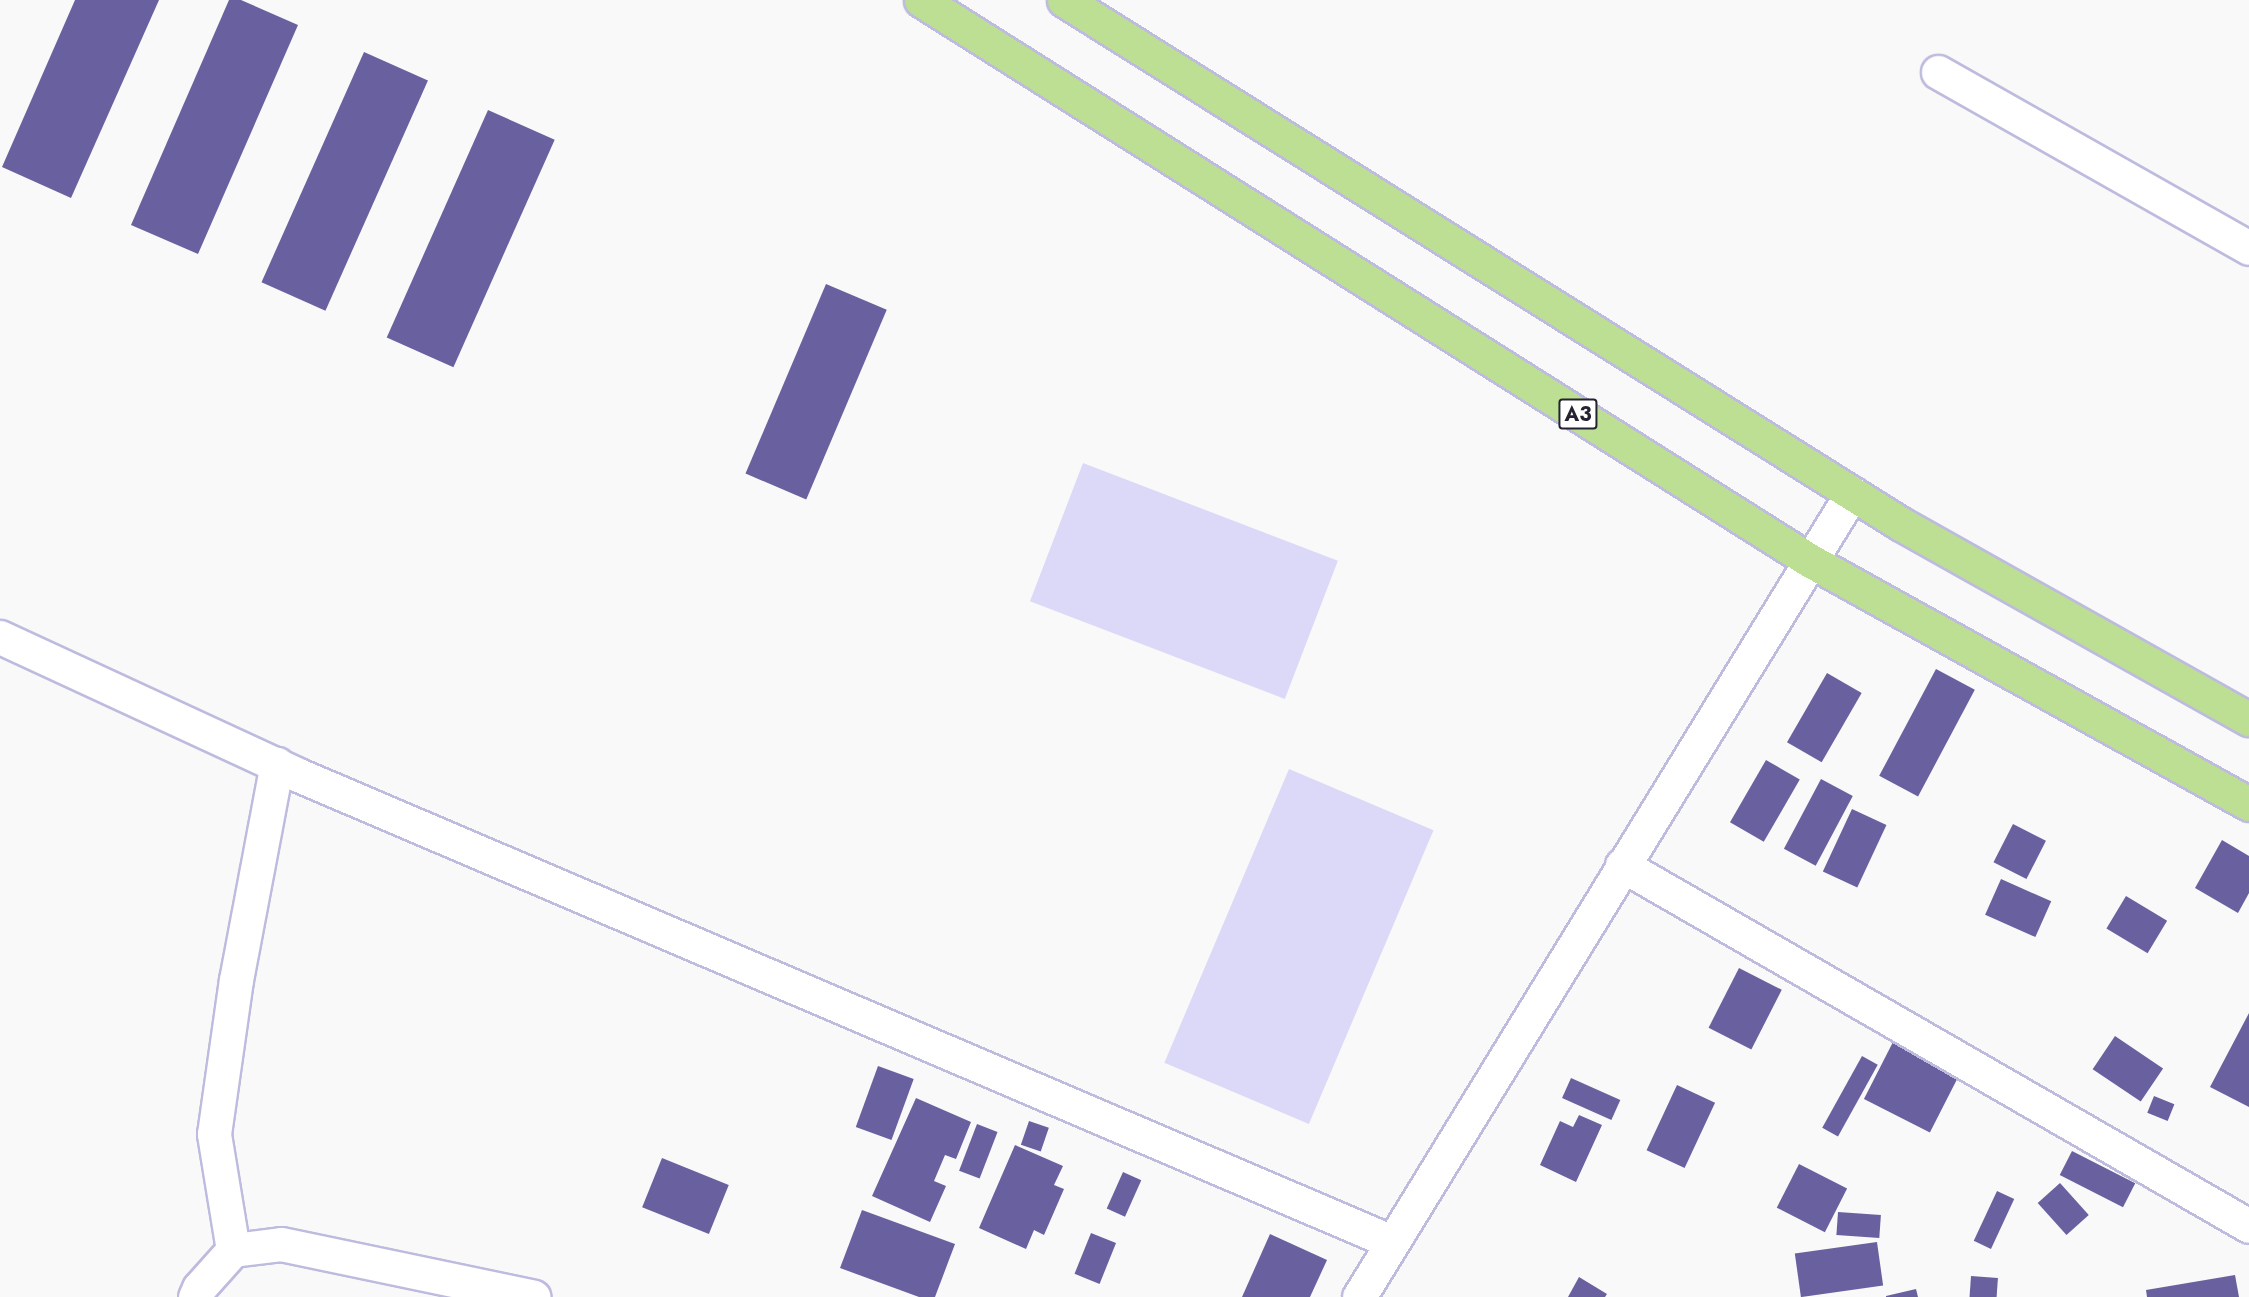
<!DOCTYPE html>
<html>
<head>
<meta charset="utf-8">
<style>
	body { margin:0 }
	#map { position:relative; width:2249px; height:1297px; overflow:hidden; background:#f9f9f9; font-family:Jost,sans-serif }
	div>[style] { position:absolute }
	.green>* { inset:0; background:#dbd9f7; transform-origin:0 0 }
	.building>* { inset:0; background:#69619f; transform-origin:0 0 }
	.roads { filter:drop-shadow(2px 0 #bdbbde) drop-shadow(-2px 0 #bdbbde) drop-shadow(0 2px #bdbbde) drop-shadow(0 -2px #bdbbde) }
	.minor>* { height:33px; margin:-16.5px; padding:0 16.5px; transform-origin:16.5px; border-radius:16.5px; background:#fff }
	.trunk>* { height:33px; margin:-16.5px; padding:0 16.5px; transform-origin:16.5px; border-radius:16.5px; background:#bcdf93 }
	span { translate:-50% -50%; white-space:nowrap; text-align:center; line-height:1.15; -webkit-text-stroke:6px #fff; paint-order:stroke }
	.shield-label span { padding:2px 4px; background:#fff; border:2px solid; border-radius:4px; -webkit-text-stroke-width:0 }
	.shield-label { font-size:20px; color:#252331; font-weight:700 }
</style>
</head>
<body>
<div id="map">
	<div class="green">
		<i style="left:1083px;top:463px;width:273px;height:148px;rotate:21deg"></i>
		<i style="left:1289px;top:769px;width:157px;height:319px;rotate:23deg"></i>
	</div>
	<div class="building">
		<i style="clip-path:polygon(75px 0,159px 0,71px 198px,2px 167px)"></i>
		<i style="clip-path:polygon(229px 0,241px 0,298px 25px,198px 254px,131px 225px)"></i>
		<i style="left:364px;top:52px;width:70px;height:252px;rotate:24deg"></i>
		<i style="left:488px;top:110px;width:73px;height:249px;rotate:24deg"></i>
		<i style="left:826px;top:284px;width:66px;height:206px;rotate:23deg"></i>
		<i style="left:1936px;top:669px;width:44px;height:121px;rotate:28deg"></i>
		<i style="left:1827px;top:673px;width:40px;height:80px;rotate:30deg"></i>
		<i style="left:1766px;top:760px;width:39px;height:72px;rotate:30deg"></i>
		<i style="left:1821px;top:779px;width:36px;height:79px;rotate:28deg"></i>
		<i style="left:1852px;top:809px;width:38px;height:69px;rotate:25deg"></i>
		<i style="left:2013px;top:824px;width:37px;height:43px;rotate:27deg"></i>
		<i style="clip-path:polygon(2222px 840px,2249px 856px,2249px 893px,2238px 913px,2195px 888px)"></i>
		<i style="left:2001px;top:879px;width:55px;height:39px;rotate:24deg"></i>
		<i style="left:2126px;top:896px;width:48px;height:38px;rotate:31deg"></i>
		<i style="left:1739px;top:968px;width:48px;height:67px;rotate:27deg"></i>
		<i style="clip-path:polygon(2249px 1013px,2249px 1107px,2210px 1087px)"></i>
		<i style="left:2115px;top:1036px;width:58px;height:40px;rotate:34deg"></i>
		<i style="left:1893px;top:1042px;width:74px;height:64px;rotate:27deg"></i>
		<i style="left:1862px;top:1056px;width:18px;height:82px;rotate:29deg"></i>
		<i style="left:878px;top:1066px;width:38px;height:65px;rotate:20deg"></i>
		<i style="left:1571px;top:1078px;width:54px;height:22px;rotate:24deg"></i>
		<i style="left:1677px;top:1085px;width:42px;height:72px;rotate:25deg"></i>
		<i style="left:2154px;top:1096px;width:22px;height:18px;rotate:22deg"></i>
		<i style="clip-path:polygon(916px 1098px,971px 1122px,956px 1159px,945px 1155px,934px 1181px,946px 1186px,930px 1222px,872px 1196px)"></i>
		<i style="clip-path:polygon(1579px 1115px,1602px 1125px,1576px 1182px,1540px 1165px,1560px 1121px,1573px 1127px)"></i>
		<i style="left:1029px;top:1121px;width:21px;height:25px;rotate:19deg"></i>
		<i style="left:977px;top:1124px;width:22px;height:50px;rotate:21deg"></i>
		<i style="clip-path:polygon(1015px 1145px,1063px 1166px,1054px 1185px,1064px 1189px,1044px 1235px,1034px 1230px,1026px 1249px,979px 1228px)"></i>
		<i style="left:2072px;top:1151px;width:71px;height:27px;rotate:27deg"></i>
		<i style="left:662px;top:1158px;width:72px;height:53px;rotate:22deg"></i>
		<i style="left:1799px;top:1164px;width:54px;height:49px;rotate:27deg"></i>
		<i style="left:1123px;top:1172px;width:20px;height:40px;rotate:24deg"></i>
		<i style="left:2060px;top:1183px;width:43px;height:30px;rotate:48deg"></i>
		<i style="left:1997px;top:1191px;width:19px;height:55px;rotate:25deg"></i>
		<i style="clip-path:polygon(862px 1210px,955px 1244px,935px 1297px,919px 1297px,840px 1268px)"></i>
		<i style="left:1838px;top:1212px;width:43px;height:23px;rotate:4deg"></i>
		<i style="left:1091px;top:1233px;width:27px;height:44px;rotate:22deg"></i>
		<i style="clip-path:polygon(1270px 1234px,1327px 1260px,1310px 1297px,1242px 1297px)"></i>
		<i style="left:1877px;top:1242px;width:44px;height:83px;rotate:82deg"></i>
		<i style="clip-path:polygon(2235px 1275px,2239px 1297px,2147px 1297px,2146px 1290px)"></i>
		<i style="left:1971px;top:1276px;width:27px;height:21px;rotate:4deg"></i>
		<i style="clip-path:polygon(1579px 1277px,1607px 1294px,1605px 1297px,1568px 1297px)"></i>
		<i style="clip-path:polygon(1916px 1289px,1918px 1297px,1886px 1297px,1886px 1296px)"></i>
	</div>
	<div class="roads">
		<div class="minor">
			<i style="left:1938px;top:72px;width:357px;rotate:29.5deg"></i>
			<i style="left:0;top:637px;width:326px;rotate:24.8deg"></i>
			<i style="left:296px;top:774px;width:1192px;rotate:23.12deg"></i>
			<i style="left:1622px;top:865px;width:723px;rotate:29.93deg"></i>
			<i style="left:233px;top:1250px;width:118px;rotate:-99.3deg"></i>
			<i style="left:214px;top:1134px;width:156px;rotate:-81.9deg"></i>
			<i style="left:236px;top:980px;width:220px;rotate:-79.3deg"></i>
			<i style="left:195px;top:1297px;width:10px;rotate:-66deg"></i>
			<i style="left:199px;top:1288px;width:51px;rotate:-48.2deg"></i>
			<i style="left:233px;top:1250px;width:48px;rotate:-7.1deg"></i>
			<i style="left:281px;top:1244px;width:258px;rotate:11.8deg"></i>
			<i style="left:1359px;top:1297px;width:943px;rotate:-58.48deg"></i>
		</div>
		<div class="trunk">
			<i style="left:921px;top:0;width:1050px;rotate:32.24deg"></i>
			<i style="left:1809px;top:560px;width:503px;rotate:29.01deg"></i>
			<i style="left:1064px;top:0;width:987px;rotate:32.05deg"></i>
			<i style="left:1901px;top:524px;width:399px;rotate:29.3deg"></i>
		</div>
	</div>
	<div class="shield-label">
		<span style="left:1578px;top:414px">A3</span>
	</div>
</div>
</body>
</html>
